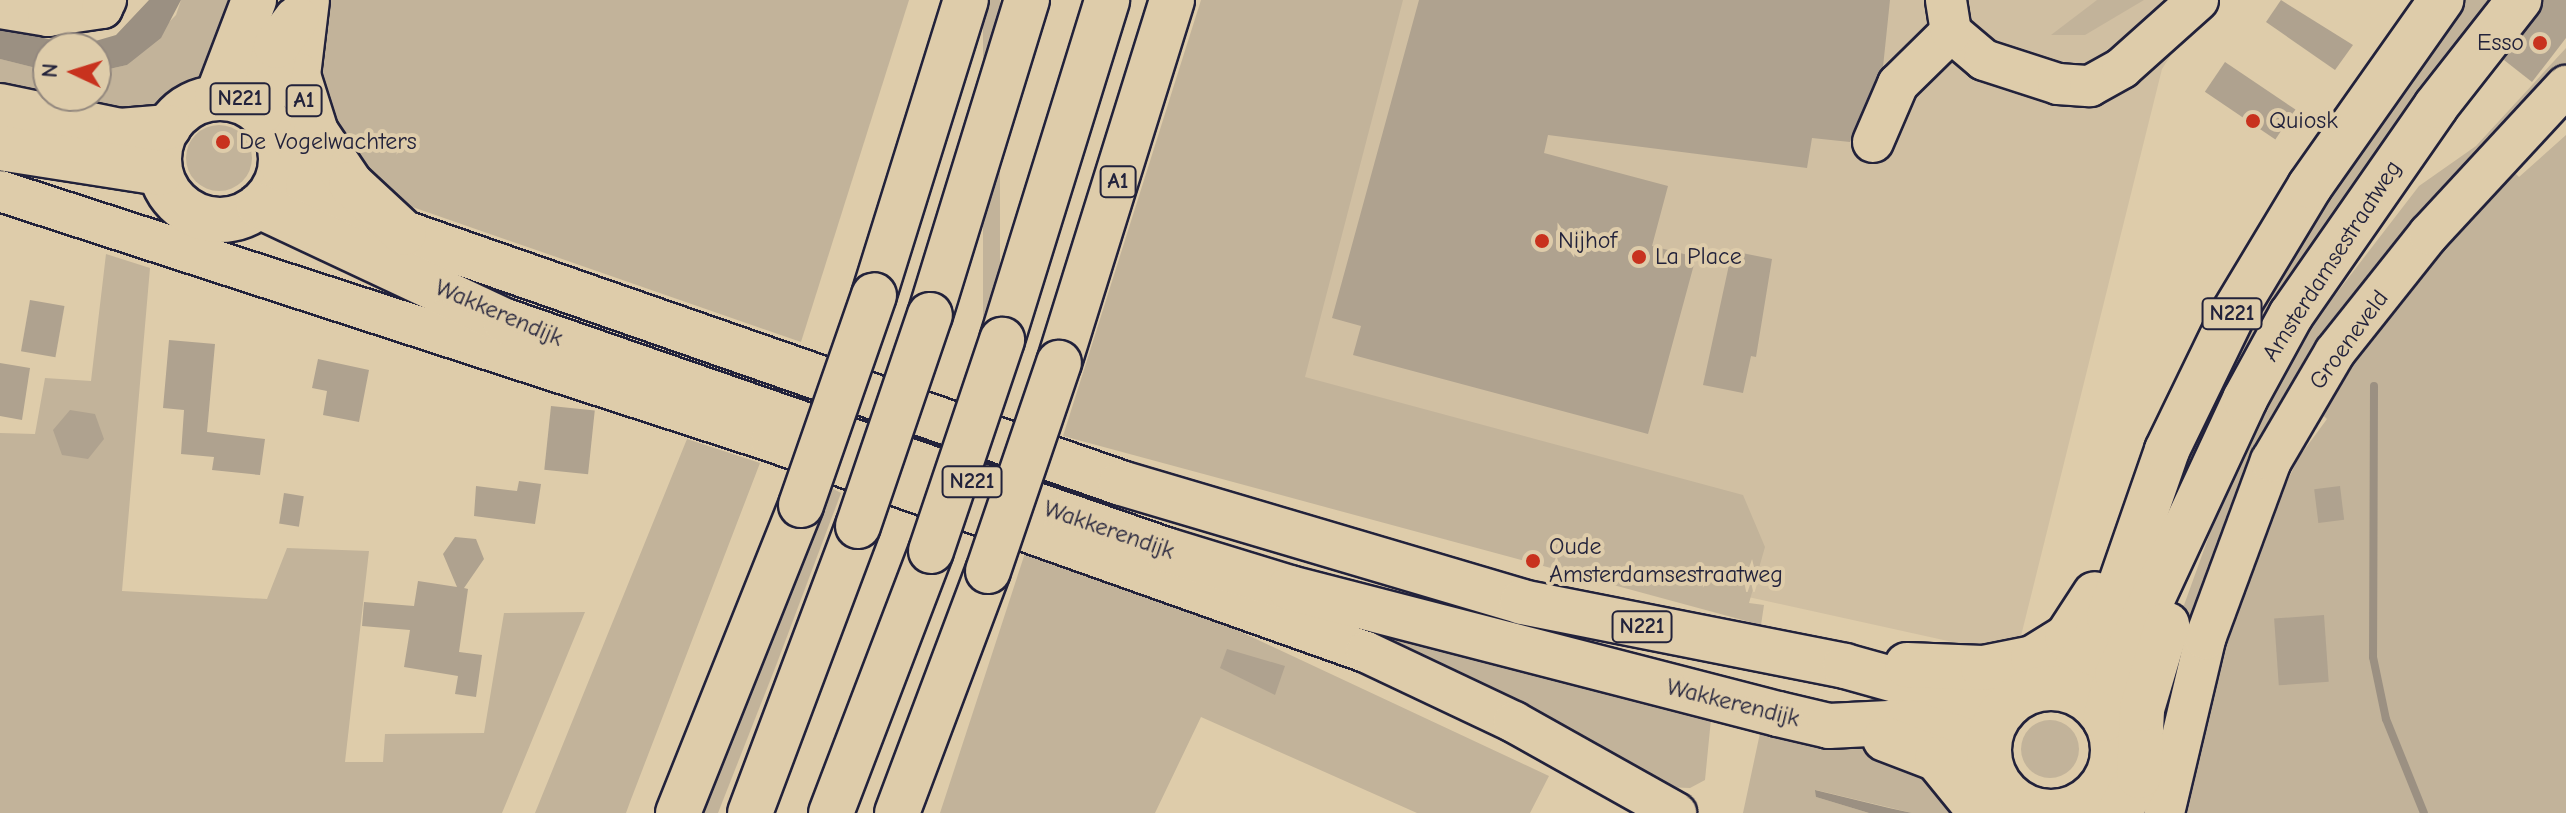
<!DOCTYPE html>
<html>
<head>
<meta charset="utf-8">
<style>
	body { margin:0 }
	#map { position:relative; width:2566px; height:813px; overflow:hidden; background:#deccaa; font-family:"Comic Neue",sans-serif }
	div>[style] { position:absolute }
	.built>* { inset:0; background:#d0bfa2 }
	.green>* { inset:0; background:#c2b39a; transform-origin:0 0 }
	.round { border-radius:50% }
	.water>* { inset:0; background:#9b9082 }
	.stream>* { height:8px; margin:-4px; padding:0 4px; transform-origin:4px; border-radius:4px; background:#9b9082 }
	.building>* { inset:0; background:#afa28f; transform-origin:0 0 }
	.roads { filter:drop-shadow(2px 0 #22223b) drop-shadow(-2px 0 #22223b) drop-shadow(0 2px #22223b) drop-shadow(0 -2px #22223b) }
	.minor>* { height:40px; margin:-20px; padding:0 20px; transform-origin:20px; border-radius:20px; background:#deccaa }
	.major>* { height:44px; margin:-22px; padding:0 22px; transform-origin:22px; border-radius:22px; background:#deccaa }
	.major>.ring { margin:-22px; padding:0; box-sizing:content-box; background:none; border:44px solid #deccaa; border-radius:50% }
	.highway>* { height:44px; margin:-22px; padding:0 22px; transform-origin:22px; border-radius:22px; background:#deccaa }
	.bridges { filter:drop-shadow(2px 0 #22223b) drop-shadow(-2px 0 #22223b) drop-shadow(0 2px #22223b) drop-shadow(0 -2px #22223b) }
	.highway-bridge>* { height:44px; margin:-22px; padding:0 22px; transform-origin:22px; border-radius:22px; background:#deccaa }
	.dots>* { width:22px; height:22px; translate:-50% -50%; box-sizing:border-box; border:4px solid #deccaa; border-radius:50% }
	span { translate:-50% -50%; white-space:nowrap; text-align:center; line-height:1.15; -webkit-text-stroke:8px #deccaa; paint-order:stroke }
	.shield-label span { padding:2px 6px; background:#deccaa; border:2px solid; border-radius:6px; -webkit-text-stroke-width:0 }
	.shield-label { font-size:22px; color:#22223b; font-weight:700 }
	.poi-label { font-size:24px; color:#22223b }
	.right { translate:-100% -50%; text-align:right }
	.left { translate:0 -50%; text-align:left }
	.street-label { font-size:24px; color:#22223b }
	.north { position:absolute; left:32px; top:32px; width:80px; height:80px; box-sizing:border-box; background:#deccaa; border:2px solid #93887e; border-radius:50%; rotate:274deg; font-size:22px; font-weight:700; line-height:32px; text-align:center; color:#22223b }
	.north::after { content:''; display:block; margin:auto; width:28px; height:36px; background:#c8321e; clip-path:polygon(50% 0,100% 100%,50% 72%,0 100%) }
</style>
</head>
<body>
<div id="map">
	<div class="built">
		<i style="clip-path:polygon(1242px 0,2206px 0,2162px 69px,2016px 656px,1349px 509px,1183px 194px)"></i>
	</div>
	<div class="green">
		<i style="clip-path:polygon(181px 0,232px 0,206px 77px,155px 108px,139px 112px,0 95px,0 59px,48px 71px,48px 96px,96px 96px,96px 72px,127px 65px,176px 15px)"></i>
		<i style="clip-path:polygon(323px 0,909px 0,801px 342px,401px 203px,344px 152px,316px 78px)"></i>
		<i style="left:983px;top:0;width:17px;height:383px"></i>
		<i style="clip-path:polygon(1201px 0,1403px 0,1305px 377px,1743px 495px,1765px 547px,1749px 603px,1764px 605px,1761px 625px,1063px 436px)"></i>
		<i style="clip-path:polygon(2097px 0,2144px 0,2085px 35px,2051px 35px)"></i>
		<i style="clip-path:polygon(2459px 0,2500px 0,2148px 597px,2179px 458px,2279px 261px)"></i>
		<i style="clip-path:polygon(2566px 48px,2566px 68px,2324px 351px,2157px 813px,2134px 813px,2170px 644px,2232px 472px,2279px 368px,2419px 186px,2476px 146px)"></i>
		<i class="round" style="left:186px;top:125px;width:66px;height:66px"></i>
		<i style="clip-path:polygon(2566px 135px,2566px 813px,2181px 813px,2212px 672px,2261px 535px,2299px 457px,2327px 419px,2313px 406px,2505px 163px,2519px 177px)"></i>
		<i style="clip-path:polygon(106px 254px,150px 268px,122px 591px,267px 599px,287px 548px,369px 551px,345px 762px,383px 762px,385px 734px,484px 733px,504px 613px,585px 612px,502px 813px,0 813px,0 433px,35px 434px,45px 378px,91px 381px)"></i>
		<i style="clip-path:polygon(687px 439px,760px 463px,630px 802px,626px 813px,535px 813px)"></i>
		<i style="clip-path:polygon(826px 485px,841px 493px,777px 663px,718px 813px,697px 813px)"></i>
		<i style="clip-path:polygon(1025px 553px,1211px 618px,1549px 776px,1530px 813px,1417px 813px,1201px 717px,1155px 813px,940px 813px)"></i>
		<i style="clip-path:polygon(1230px 591px,1382px 621px,1453px 653px,1579px 687px,1712px 709px,1705px 780px,1690px 788px,1663px 787px,1467px 676px)"></i>
		<i style="clip-path:polygon(1763px 719px,1912px 758px,1968px 813px,1912px 813px,1816px 790px,1816px 797px,1869px 813px,1743px 813px)"></i>
		<i class="round" style="left:2021px;top:720px;width:58px;height:58px"></i>
	</div>
	<div class="water">
		<i style="clip-path:polygon(149px 0,181px 0,161px 38px,127px 65px,96px 72px,96px 48px,48px 48px,48px 71px,0 59px,0 27px,68px 44px,92px 42px,116px 35px)"></i>
		<i style="clip-path:polygon(1815px 790px,1889px 808px,1912px 813px,1869px 813px,1816px 797px)"></i>
	</div>
	<div class="stream">
		<i style="left:2374px;top:386px;width:271px;rotate:90.2deg"></i>
		<i style="left:2373px;top:657px;width:63px;rotate:78.2deg"></i>
		<i style="left:2386px;top:719px;width:101px;rotate:68deg"></i>
	</div>
	<div class="building">
		<i style="clip-path:polygon(1419px 0,1890px 0,1883px 67px,1850px 142px,1812px 138px,1807px 168px,1548px 135px,1544px 153px,1668px 186px,1652px 246px,1696px 257px,1648px 434px,1353px 355px,1361px 326px,1332px 318px)"></i>
		<i style="clip-path:polygon(2281px 0,2353px 45px,2335px 70px,2266px 22px)"></i>
		<i style="clip-path:polygon(2543px 0,2566px 0,2566px 38px,2532px 82px,2504px 60px)"></i>
		<i style="left:2225px;top:62px;width:85px;height:36px;rotate:34deg"></i>
		<i style="clip-path:polygon(1732px 251px,1772px 259px,1756px 357px,1751px 356px,1743px 393px,1703px 385px)"></i>
		<i style="left:30px;top:300px;width:35px;height:52px;rotate:10deg"></i>
		<i style="clip-path:polygon(169px 340px,215px 344px,207px 432px,265px 439px,260px 475px,212px 470px,214px 457px,181px 454px,184px 410px,163px 408px)"></i>
		<i style="clip-path:polygon(318px 359px,369px 370px,359px 422px,323px 415px,327px 391px,312px 388px)"></i>
		<i style="clip-path:polygon(0 363px,30px 368px,22px 420px,0 416px)"></i>
		<i style="left:551px;top:406px;width:44px;height:64px;rotate:6deg"></i>
		<i style="clip-path:polygon(70px 410px,95px 414px,104px 439px,88px 459px,62px 455px,53px 430px)"></i>
		<i style="clip-path:polygon(519px 481px,541px 484px,535px 524px,474px 516px,476px 486px,517px 491px)"></i>
		<i style="left:2340px;top:486px;width:34px;height:26px;rotate:83deg"></i>
		<i style="left:284px;top:493px;width:20px;height:31px;rotate:9deg"></i>
		<i style="clip-path:polygon(455px 537px,476px 539px,484px 559px,464px 588px,468px 589px,459px 652px,482px 655px,476px 697px,455px 694px,458px 676px,404px 667px,410px 630px,362px 626px,364px 602px,414px 606px,418px 581px,457px 587px,443px 554px)"></i>
		<i style="left:2324px;top:615px;width:67px;height:50px;rotate:86deg"></i>
		<i style="clip-path:polygon(1227px 649px,1285px 666px,1275px 695px,1220px 668px)"></i>
	</div>
	<div class="roads">
		<div class="minor">
			<i style="left:0;top:8px;width:49px;rotate:9.5deg"></i>
			<i style="left:48px;top:16px;width:55px;rotate:-8.4deg"></i>
			<i style="left:102px;top:8px;width:9px;rotate:-63deg"></i>
			<i style="left:1951px;top:32px;width:43px;rotate:40.3deg"></i>
			<i style="left:1984px;top:60px;width:78px;rotate:18deg"></i>
			<i style="left:2058px;top:84px;width:32px;rotate:4deg"></i>
			<i style="left:2090px;top:86px;width:37px;rotate:-29deg"></i>
			<i style="left:2122px;top:68px;width:102px;rotate:-41.8deg"></i>
			<i style="left:1873px;top:142px;width:63px;rotate:-66.7deg"></i>
			<i style="left:1898px;top:84px;width:74px;rotate:-44.5deg"></i>
			<i style="left:1951px;top:32px;width:32px;rotate:-99deg"></i>
			<i style="left:0;top:191px;width:811px;rotate:17.97deg"></i>
			<i style="left:771px;top:441px;width:631px;rotate:19.53deg"></i>
			<i style="left:1366px;top:652px;width:164px;rotate:25.3deg"></i>
			<i style="left:1514px;top:722px;width:186px;rotate:29.3deg"></i>
			<i style="left:2164px;top:813px;width:179px;rotate:-76.7deg"></i>
			<i style="left:2205px;top:639px;width:190px;rotate:-69.7deg"></i>
			<i style="left:2271px;top:461px;width:126px;rotate:-59.6deg"></i>
			<i style="left:2335px;top:352px;width:151px;rotate:-51.5deg"></i>
			<i style="left:2429px;top:234px;width:202px;rotate:-47.2deg"></i>
		</div>
		<div class="major">
			<i class="ring" style="left:159px;top:98px;width:78px;height:78px"></i>
			<i style="left:0;top:106px;width:123px;rotate:11.8deg"></i>
			<i style="left:120px;top:131px;width:49px;rotate:-4.7deg"></i>
			<i style="left:0;top:148px;width:162px;rotate:8.9deg"></i>
			<i style="left:281px;top:163px;width:35px;rotate:40deg"></i>
			<i style="left:308px;top:186px;width:107px;rotate:26.1deg"></i>
			<i style="left:404px;top:233px;width:759px;rotate:19.22deg"></i>
			<i style="left:1121px;top:483px;width:418px;rotate:16.5deg"></i>
			<i style="left:1522px;top:602px;width:329px;rotate:11.2deg"></i>
			<i style="left:1845px;top:666px;width:164px;rotate:15.6deg"></i>
			<i style="left:259px;top:206px;width:272px;rotate:25.1deg"></i>
			<i style="left:505px;top:321px;width:700px;rotate:19.11deg"></i>
			<i style="left:1166px;top:550px;width:130px;rotate:17deg"></i>
			<i style="left:1290px;top:588px;width:504px;rotate:14.48deg"></i>
			<i style="left:1778px;top:714px;width:52px;rotate:13.2deg"></i>
			<i style="left:1829px;top:726px;width:80px;rotate:-2.9deg"></i>
			<i style="left:1909px;top:722px;width:84px;rotate:18deg"></i>
			<i style="left:1907px;top:665px;width:76px;rotate:2.3deg"></i>
			<i style="left:1983px;top:668px;width:51px;rotate:-11.3deg"></i>
			<i style="left:2033px;top:658px;width:40px;rotate:-32deg"></i>
			<i style="left:2067px;top:637px;width:51px;rotate:-56.9deg"></i>
			<i style="left:2064px;top:688px;width:84px;rotate:-57.6deg"></i>
			<i style="left:2109px;top:617px;width:177px;rotate:-70.8deg"></i>
			<i style="left:2167px;top:450px;width:153px;rotate:-64.1deg"></i>
			<i style="left:2234px;top:312px;width:147px;rotate:-58.9deg"></i>
			<i style="left:2310px;top:186px;width:228px;rotate:-54.8deg"></i>
			<i class="ring" style="left:1989px;top:688px;width:80px;height:80px"></i>
			<i style="left:2105px;top:719px;width:46px;rotate:-74.7deg"></i>
			<i style="left:2117px;top:675px;width:304px;rotate:-65.1deg"></i>
			<i style="left:2245px;top:399px;width:96px;rotate:-61.3deg"></i>
			<i style="left:2291px;top:315px;width:254px;rotate:-55.2deg"></i>
			<i style="left:2436px;top:106px;width:135px;rotate:-51.9deg"></i>
			<i style="left:1885px;top:739px;width:56px;rotate:21deg"></i>
			<i style="left:1937px;top:759px;width:70px;rotate:50.8deg"></i>
			<i style="left:2119px;top:813px;width:42px;rotate:-61.6deg"></i>
			<i style="left:2139px;top:776px;width:67px;rotate:-87.4deg"></i>
			<i style="left:2142px;top:709px;width:88px;rotate:-73.4deg"></i>
		</div>
		<div class="highway">
			<i style="left:307px;top:0;width:76px;rotate:96.8deg"></i>
			<i style="left:298px;top:75px;width:60px;rotate:72.5deg"></i>
			<i style="left:316px;top:132px;width:63px;rotate:56.1deg"></i>
			<i style="left:351px;top:184px;width:72px;rotate:42.8deg"></i>
			<i style="left:217px;top:97px;width:104px;rotate:-69.1deg"></i>
			<i style="left:261px;top:112px;width:68px;rotate:-77.2deg"></i>
			<i style="left:276px;top:46px;width:34px;rotate:-53deg"></i>
			<i style="left:874px;top:295px;width:309px;rotate:-72.7deg"></i>
			<i style="left:930px;top:315px;width:330px;rotate:-72.9deg"></i>
			<i style="left:1002px;top:340px;width:356px;rotate:-72.8deg"></i>
			<i style="left:1059px;top:363px;width:380px;rotate:-72.7deg"></i>
			<i style="left:678px;top:813px;width:332px;rotate:-68.2deg"></i>
			<i style="left:750px;top:813px;width:307px;rotate:-69.4deg"></i>
			<i style="left:831px;top:813px;width:280px;rotate:-69.1deg"></i>
			<i style="left:897px;top:813px;width:259px;rotate:-69.4deg"></i>
		</div>
	</div>
	<div class="bridges">
		<div class="highway-bridge">
			<i style="left:801px;top:505px;width:222px;rotate:-70.8deg"></i>
			<i style="left:858px;top:526px;width:223px;rotate:-71.2deg"></i>
			<i style="left:931px;top:551px;width:223px;rotate:-71.4deg"></i>
			<i style="left:988px;top:571px;width:220px;rotate:-71.2deg"></i>
		</div>
	</div>
	<div class="dots">
		<i style="left:2540px;top:43px;background:#c8321e"></i>
		<i style="left:2253px;top:121px;background:#c8321e"></i>
		<i style="left:223px;top:142px;background:#c8321e"></i>
		<i style="left:1542px;top:241px;background:#c8321e"></i>
		<i style="left:1639px;top:257px;background:#c8321e"></i>
		<i style="left:1533px;top:561px;background:#c8321e"></i>
	</div>
	<div class="shield-label">
		<span style="left:240px;top:99px">N221</span>
		<span style="left:304px;top:101px">A1</span>
		<span style="left:1118px;top:182px">A1</span>
		<span style="left:2232px;top:314px">N221</span>
		<span style="left:972px;top:482px">N221</span>
		<span style="left:1642px;top:627px">N221</span>
	</div>
	<div class="poi-label">
		<span class="right" style="left:2524px;top:43px">Esso</span>
		<span class="left" style="left:2269px;top:121px">Quiosk</span>
		<span class="left" style="left:239px;top:142px">De Vogelwachters</span>
		<span class="left" style="left:1558px;top:241px">Nijhof</span>
		<span class="left" style="left:1655px;top:257px">La Place</span>
		<span class="left" style="left:1549px;top:561px">Oude<br>Amsterdamsestraatweg</span>
	</div>
	<div class="street-label">
		<span style="left:2332px;top:261px;rotate:-57deg">Amsterdamsestraatweg</span>
		<span style="left:499px;top:313px;rotate:23deg">Wakkerendijk</span>
		<span style="left:2349px;top:340px;rotate:-54deg">Groeneveld</span>
		<span style="left:1109px;top:530px;rotate:19deg">Wakkerendijk</span>
		<span style="left:1733px;top:703px;rotate:14deg">Wakkerendijk</span>
	</div>
	<div class="north">N</div>
</div>
</body>
</html>
